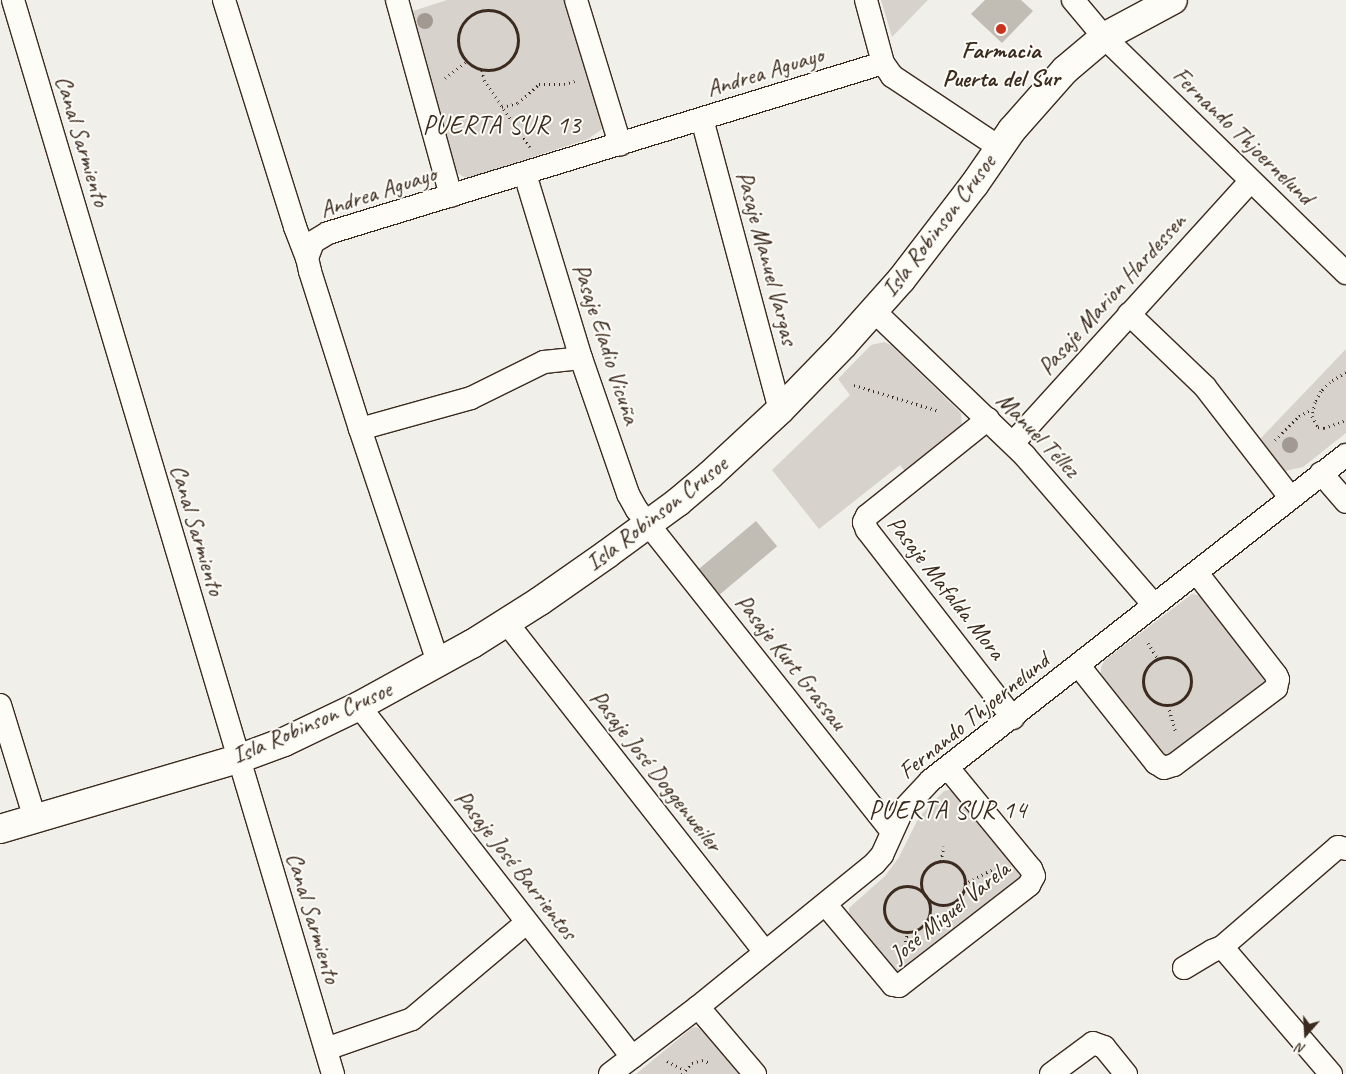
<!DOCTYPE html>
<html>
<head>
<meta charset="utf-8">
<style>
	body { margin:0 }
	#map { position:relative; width:1346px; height:1074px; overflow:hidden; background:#f1efea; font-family:Caveat,sans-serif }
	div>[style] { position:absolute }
	.green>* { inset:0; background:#d7d2cc }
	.building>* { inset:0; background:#c1bcb4; transform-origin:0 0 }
	.path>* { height:3px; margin-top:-1.5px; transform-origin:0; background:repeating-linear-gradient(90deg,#3b2a1e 0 1px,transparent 0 5px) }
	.path>.ring { margin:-1.5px; padding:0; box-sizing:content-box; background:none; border:3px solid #3b2a1e; border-radius:50% }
	.roads { filter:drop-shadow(1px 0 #3b2a1e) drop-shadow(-1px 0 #3b2a1e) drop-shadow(0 1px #3b2a1e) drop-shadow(0 -1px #3b2a1e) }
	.minor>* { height:22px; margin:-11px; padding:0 11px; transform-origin:11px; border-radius:11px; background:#fdfcf7 }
	.tertiary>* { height:28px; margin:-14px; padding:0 14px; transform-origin:14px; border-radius:14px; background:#fdfcf7 }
	.trees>* { width:16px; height:16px; margin:-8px; border-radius:50%; background:#a29a92 }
	.dots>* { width:14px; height:14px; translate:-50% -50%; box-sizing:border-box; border:2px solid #fdfcf7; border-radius:50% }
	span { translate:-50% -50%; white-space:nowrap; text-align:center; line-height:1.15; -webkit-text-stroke:4px #fdfcf7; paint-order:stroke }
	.poi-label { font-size:24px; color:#3b2a1e; font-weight:700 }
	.street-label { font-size:24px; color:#3b2a1e }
	.neighbourhood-label { font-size:25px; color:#3b2a1e; letter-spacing:1px }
	.north { position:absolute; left:1281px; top:1009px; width:50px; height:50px; -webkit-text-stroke:4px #fdfcf7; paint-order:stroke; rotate:199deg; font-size:14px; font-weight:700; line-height:20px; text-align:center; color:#3b2a1e }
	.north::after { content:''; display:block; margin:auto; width:18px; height:22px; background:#3b2a1e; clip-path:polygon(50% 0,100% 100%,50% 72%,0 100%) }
</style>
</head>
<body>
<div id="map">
	<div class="green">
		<i style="clip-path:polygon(447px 0,566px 0,604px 123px,601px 130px,588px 139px,471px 177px,464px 177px,454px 171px,410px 12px)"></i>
		<i style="clip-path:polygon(881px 0,928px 0,892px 37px)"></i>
		<i style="clip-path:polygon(884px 342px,891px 345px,961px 413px,962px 428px,906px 473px,900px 465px,819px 529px,772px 470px,850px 395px,838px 379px,871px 345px)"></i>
		<i style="clip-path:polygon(1346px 349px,1346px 433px,1303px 467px,1285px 471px,1259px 440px)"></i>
		<i style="clip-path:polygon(1192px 594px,1202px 596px,1265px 672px,1266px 684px,1175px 757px,1160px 756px,1101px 677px,1101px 667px,1105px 660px)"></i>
		<i style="clip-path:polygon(948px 790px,955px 791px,1021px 874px,1020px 878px,898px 974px,893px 972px,849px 918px,849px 908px,885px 876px,899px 857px,919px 817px,944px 791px)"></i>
		<i style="clip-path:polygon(696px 1027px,708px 1032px,742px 1074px,636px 1074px,692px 1028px)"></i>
	</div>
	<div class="building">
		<i style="clip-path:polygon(985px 0,1021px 0,1033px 11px,1002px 43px,971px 14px)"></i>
		<i style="left:756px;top:521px;width:33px;height:75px;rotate:50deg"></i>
	</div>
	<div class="path">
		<i class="ring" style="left:458px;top:10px;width:57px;height:57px"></i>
		<i style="left:482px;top:70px;width:10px;rotate:79deg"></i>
		<i style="left:484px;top:80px;width:81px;rotate:55.5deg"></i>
		<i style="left:445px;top:78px;width:26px;rotate:-37deg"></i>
		<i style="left:502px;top:107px;width:16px;rotate:-14deg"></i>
		<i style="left:518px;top:103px;width:28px;rotate:-42deg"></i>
		<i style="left:539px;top:84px;width:25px"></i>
		<i style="left:564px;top:84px;width:11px;rotate:-15deg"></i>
		<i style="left:1346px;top:372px;width:19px;rotate:148deg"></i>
		<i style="left:1330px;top:382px;width:13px;rotate:135deg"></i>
		<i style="left:1321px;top:391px;width:13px;rotate:119deg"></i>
		<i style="left:1315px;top:402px;width:14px;rotate:102deg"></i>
		<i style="left:1312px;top:416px;width:13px;rotate:61deg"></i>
		<i style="left:1318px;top:427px;width:6px;rotate:9deg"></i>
		<i style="left:1324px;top:428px;width:23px;rotate:-20deg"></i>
		<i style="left:854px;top:385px;width:89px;rotate:17deg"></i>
		<i style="left:1275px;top:440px;width:34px;rotate:-45deg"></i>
		<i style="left:1299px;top:416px;width:15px;rotate:-28deg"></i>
		<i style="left:1148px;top:643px;width:19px;rotate:58deg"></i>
		<i class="ring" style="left:1143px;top:657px;width:45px;height:45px"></i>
		<i style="left:1168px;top:705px;width:29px;rotate:74deg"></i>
		<i style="left:941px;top:861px;width:15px;rotate:-79deg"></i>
		<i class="ring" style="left:921px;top:861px;width:41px;height:41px"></i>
		<i style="left:964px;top:884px;width:37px;rotate:-27deg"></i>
		<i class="ring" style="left:884px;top:886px;width:43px;height:43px"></i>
		<i style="left:902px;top:951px;width:20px;rotate:-72deg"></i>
		<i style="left:667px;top:1061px;width:19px;rotate:28deg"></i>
		<i style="left:682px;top:1074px;width:15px;rotate:-48deg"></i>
		<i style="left:692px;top:1063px;width:10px;rotate:-17deg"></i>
		<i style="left:702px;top:1060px;width:9px;rotate:21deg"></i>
	</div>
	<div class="roads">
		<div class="minor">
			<i style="left:13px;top:0;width:1121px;rotate:73.41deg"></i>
			<i style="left:224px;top:0;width:238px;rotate:72.6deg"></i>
			<i style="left:295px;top:227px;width:33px;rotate:69deg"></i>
			<i style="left:397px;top:0;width:203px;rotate:74.6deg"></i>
			<i style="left:576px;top:0;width:151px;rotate:73deg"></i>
			<i style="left:866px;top:0;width:65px;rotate:74.9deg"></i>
			<i style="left:883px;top:63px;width:16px;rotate:55deg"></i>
			<i style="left:892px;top:76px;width:128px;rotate:33.6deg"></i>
			<i style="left:1073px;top:0;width:48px;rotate:50deg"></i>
			<i style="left:1104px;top:37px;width:338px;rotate:44.3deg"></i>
			<i style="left:702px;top:119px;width:301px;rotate:75deg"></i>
			<i style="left:525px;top:174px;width:192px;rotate:73.1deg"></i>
			<i style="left:581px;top:358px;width:144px;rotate:70.9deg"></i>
			<i style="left:628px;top:494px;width:18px;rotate:61deg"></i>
			<i style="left:637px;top:510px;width:409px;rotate:51.6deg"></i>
			<i style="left:875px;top:312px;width:208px;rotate:43.8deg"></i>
			<i style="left:1025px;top:456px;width:196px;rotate:49.1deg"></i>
			<i style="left:1129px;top:314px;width:105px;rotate:43.8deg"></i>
			<i style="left:1205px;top:387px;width:139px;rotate:52.3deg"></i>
			<i style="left:988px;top:419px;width:155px;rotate:141.3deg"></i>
			<i style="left:867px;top:516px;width:7px;rotate:117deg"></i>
			<i style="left:864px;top:522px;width:9px;rotate:69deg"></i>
			<i style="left:867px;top:530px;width:238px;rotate:52.2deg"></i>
			<i style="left:360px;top:429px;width:115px;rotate:-15.6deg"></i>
			<i style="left:471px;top:398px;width:81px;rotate:-26.3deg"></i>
			<i style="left:544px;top:362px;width:37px;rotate:-6deg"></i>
			<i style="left:1013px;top:443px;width:353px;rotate:-47.8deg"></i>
			<i style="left:1321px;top:473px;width:38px;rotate:49deg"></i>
			<i style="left:507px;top:623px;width:417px;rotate:51.9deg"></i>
			<i style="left:438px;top:662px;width:246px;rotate:-108.5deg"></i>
			<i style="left:360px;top:429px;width:166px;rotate:-107.6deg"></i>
			<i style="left:310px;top:271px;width:13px;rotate:-103deg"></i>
			<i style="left:307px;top:258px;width:17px;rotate:-69deg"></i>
			<i style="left:313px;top:242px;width:17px;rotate:-31deg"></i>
			<i style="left:328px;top:233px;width:580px;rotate:-17.03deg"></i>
			<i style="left:1079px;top:666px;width:124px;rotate:51.6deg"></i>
			<i style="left:1156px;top:763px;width:9px;rotate:32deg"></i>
			<i style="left:1164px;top:768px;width:10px;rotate:-17deg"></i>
			<i style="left:1174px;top:765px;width:128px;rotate:-37deg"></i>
			<i style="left:1276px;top:688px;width:9px;rotate:-77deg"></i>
			<i style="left:1278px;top:679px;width:4px;rotate:-117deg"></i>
			<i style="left:1276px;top:675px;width:129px;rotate:-127.8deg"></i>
			<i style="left:0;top:705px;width:119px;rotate:72.9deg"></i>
			<i style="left:359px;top:706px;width:445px;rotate:52.1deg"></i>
			<i style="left:826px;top:905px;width:104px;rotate:50.1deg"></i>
			<i style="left:893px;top:985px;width:6px;rotate:9deg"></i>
			<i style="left:899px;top:986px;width:165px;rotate:-37.8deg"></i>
			<i style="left:1029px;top:885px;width:10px;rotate:-61deg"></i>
			<i style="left:1034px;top:876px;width:8px;rotate:-113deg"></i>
			<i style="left:1031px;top:869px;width:131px;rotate:-129.4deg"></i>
			<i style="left:1184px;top:968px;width:33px;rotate:-31deg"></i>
			<i style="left:1212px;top:951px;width:11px;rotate:-22deg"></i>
			<i style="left:698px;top:1007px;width:88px;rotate:49.6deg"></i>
			<i style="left:326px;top:1049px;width:91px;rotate:-19.2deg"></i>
			<i style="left:412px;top:1019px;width:150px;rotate:-40.1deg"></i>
			<i style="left:610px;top:1074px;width:111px;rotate:-37.3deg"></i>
			<i style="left:698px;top:1007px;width:228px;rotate:-39.1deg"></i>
			<i style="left:875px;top:863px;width:11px;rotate:-49deg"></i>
			<i style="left:882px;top:855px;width:48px;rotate:-65.6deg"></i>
			<i style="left:902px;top:811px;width:42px;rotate:-46.9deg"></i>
			<i style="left:931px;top:780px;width:527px;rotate:-38.07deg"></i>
			<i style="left:1051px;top:1074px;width:52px;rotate:-36.4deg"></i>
			<i style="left:1093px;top:1043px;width:12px;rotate:20deg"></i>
			<i style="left:1104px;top:1047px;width:35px;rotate:51deg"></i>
			<i style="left:1331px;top:1074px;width:167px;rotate:-130.6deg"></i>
			<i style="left:1222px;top:947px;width:153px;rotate:-40.8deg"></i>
			<i style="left:1338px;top:847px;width:8px;rotate:14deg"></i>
		</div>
		<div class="tertiary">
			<i style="left:0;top:829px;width:248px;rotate:-16.4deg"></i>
			<i style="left:238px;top:759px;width:49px;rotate:-20.3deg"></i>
			<i style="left:284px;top:742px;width:83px;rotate:-25.6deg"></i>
			<i style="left:359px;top:706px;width:129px;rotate:-28.8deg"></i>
			<i style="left:472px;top:644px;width:80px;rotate:-32.3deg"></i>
			<i style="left:540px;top:601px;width:82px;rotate:-35deg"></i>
			<i style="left:607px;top:554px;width:88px;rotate:-36.2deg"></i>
			<i style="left:678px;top:502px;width:42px;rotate:-40.2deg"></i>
			<i style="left:710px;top:475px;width:96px;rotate:-42.9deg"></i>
			<i style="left:780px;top:410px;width:91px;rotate:-45.9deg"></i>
			<i style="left:843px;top:345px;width:87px;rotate:-48.3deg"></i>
			<i style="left:901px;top:280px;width:120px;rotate:-52.5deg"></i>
			<i style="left:974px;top:185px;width:67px;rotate:-55.4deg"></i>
			<i style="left:1012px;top:130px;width:80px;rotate:-48.5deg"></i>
			<i style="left:1065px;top:70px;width:51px;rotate:-40.2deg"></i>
			<i style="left:1104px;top:37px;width:78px;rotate:-28.2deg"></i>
		</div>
	</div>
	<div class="trees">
		<i style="left:425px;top:21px"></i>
		<i style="left:1290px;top:445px"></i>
	</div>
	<div class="dots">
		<i style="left:1001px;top:29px;background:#c8321e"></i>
	</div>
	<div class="poi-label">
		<span style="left:1001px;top:65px">Farmacia<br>Puerta del Sur</span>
	</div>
	<div class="street-label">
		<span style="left:765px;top:72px;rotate:-17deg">Andrea Aguayo</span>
		<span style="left:1243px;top:136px;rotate:44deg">Fernando Thjoernelund</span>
		<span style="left:82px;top:141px;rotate:73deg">Canal Sarmiento</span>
		<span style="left:378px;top:192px;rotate:-18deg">Andrea Aguayo</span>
		<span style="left:939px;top:226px;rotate:-53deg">Isla Robinson Crusoe</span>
		<span style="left:767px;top:258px;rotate:75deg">Pasaje Manuel Vargas</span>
		<span style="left:1112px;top:294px;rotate:-48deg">Pasaje Marion Hardessen</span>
		<span style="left:606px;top:344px;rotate:72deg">Pasaje Eladio Vicuña</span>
		<span style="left:1038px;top:435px;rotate:46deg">Manuel Téllez</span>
		<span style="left:657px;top:514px;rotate:-38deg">Isla Robinson Crusoe</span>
		<span style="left:197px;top:530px;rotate:73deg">Canal Sarmiento</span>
		<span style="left:946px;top:588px;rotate:52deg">Pasaje Mafalda Mora</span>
		<span style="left:791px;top:662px;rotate:52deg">Pasaje Kurt Grassau</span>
		<span style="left:974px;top:716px;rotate:-39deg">Fernando Thjoernelund</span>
		<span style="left:312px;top:723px;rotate:-24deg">Isla Robinson Crusoe</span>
		<span style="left:656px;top:771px;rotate:52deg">Pasaje José Doggenweiler</span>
		<span style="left:516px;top:865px;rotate:52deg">Pasaje José Barrientos</span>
		<span style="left:950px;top:912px;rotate:-39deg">José Miguel Varela</span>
		<span style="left:313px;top:918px;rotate:73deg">Canal Sarmiento</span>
	</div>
	<div class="neighbourhood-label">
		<span style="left:502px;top:125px">PUERTA SUR 13</span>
		<span style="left:948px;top:810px">PUERTA SUR 14</span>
	</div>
	<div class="north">N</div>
</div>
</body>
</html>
